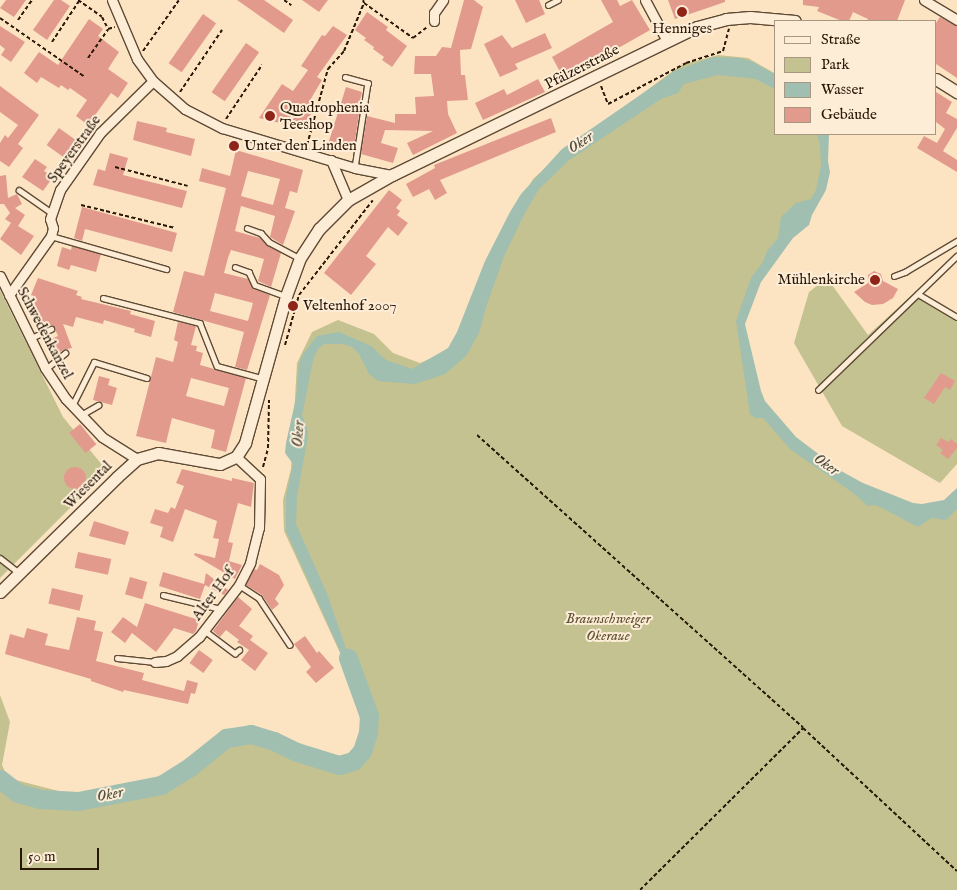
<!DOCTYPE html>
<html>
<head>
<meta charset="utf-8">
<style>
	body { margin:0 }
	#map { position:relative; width:957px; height:890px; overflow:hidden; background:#fce4c2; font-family:"IM FELL English",serif }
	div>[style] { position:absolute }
	.green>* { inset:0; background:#c3c290 }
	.water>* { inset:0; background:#a0bfb0 }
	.river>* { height:19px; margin:-9.5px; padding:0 9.5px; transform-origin:9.5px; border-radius:9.5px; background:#a0bfb0 }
	.building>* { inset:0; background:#e29a8d; transform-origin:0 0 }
	.round { border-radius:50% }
	.path>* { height:2px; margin-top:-1px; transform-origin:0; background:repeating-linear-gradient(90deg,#291706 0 4px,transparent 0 6.5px) }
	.roads { filter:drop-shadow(1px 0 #5e4a35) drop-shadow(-1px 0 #5e4a35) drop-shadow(0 1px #5e4a35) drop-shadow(0 -1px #5e4a35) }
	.service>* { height:4.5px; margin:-2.25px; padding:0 2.25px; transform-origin:2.25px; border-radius:2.25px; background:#fdedd7 }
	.minor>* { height:9px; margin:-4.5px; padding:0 4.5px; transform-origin:4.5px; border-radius:4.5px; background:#fdedd7 }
	.tertiary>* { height:11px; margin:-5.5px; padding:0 5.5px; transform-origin:5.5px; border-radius:5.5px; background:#fdedd7 }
	.dots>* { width:14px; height:14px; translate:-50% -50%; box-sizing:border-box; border:2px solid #fdedd7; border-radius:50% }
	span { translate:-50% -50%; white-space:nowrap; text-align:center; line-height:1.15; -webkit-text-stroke:4px #fdedd7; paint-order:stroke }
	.poi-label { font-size:15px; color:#291706 }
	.left { translate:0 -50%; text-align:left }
	.right { translate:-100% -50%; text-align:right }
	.street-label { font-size:15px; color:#291706 }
	.park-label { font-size:15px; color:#5f5336; font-style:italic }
	.water-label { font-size:16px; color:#535242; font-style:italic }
	.legend { position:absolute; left:774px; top:20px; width:162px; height:115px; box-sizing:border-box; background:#fdedd7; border:1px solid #a89783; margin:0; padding:6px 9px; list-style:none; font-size:15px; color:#291706 }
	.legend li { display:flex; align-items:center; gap:10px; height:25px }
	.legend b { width:25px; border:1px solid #a89783 }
	.scale { position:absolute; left:20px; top:848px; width:79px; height:22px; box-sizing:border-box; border:2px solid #291706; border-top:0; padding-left:6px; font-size:15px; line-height:18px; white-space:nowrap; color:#291706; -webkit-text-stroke:4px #fdedd7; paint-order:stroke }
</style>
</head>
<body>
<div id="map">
	<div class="green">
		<i style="clip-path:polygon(718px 55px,748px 58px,776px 74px,776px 134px,826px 134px,829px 176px,759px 280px,743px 323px,760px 400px,801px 446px,855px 483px,914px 509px,949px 505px,957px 493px,957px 890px,0 890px,0 695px,10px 722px,2px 765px,8px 778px,70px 794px,159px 782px,224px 735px,262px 729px,298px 751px,338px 762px,350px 759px,365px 734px,341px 655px,284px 531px,283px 500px,291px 469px,297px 363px,312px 332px,338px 320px,374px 334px,393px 353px,420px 363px,455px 348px,497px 240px,533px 179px,562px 153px,681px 65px)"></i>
		<i style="clip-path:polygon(827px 278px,868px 335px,912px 295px,957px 322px,957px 464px,940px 483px,842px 426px,794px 343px,809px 292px)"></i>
		<i style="clip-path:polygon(0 290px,63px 417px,107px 471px,0 578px)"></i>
	</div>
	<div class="water">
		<i style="clip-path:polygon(713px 57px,741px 58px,753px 62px,776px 75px,776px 90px,756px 79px,718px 75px,684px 84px,678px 93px,661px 99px,568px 161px,539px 189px,525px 213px,505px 254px,487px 304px,479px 333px,466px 356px,445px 374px,415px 384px,378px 381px,369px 374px,359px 354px,352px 347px,343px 344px,324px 344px,318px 349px,313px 360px,302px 416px,307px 427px,308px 436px,297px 497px,296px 524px,328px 596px,369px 716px,286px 531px,286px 496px,293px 464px,285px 453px,286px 443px,296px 398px,299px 364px,303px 354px,317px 336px,339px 332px,371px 346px,386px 360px,412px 369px,448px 348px,457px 332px,485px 261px,510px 212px,521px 194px,562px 149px,675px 71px)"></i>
		<i style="clip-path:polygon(817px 134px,829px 135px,828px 161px,830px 172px,826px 190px,812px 215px,809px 225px,793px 238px,761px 282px,745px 324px,761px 391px,765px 401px,796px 437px,841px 471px,863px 483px,913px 503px,922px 504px,944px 500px,957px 488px,957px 509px,946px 520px,931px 518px,918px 527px,882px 508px,875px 505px,868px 506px,852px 492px,791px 450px,763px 418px,755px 418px,750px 414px,736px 321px,751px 278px,763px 262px,767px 251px,778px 238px,781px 217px,796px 203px,811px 199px,816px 190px,821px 166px,820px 144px)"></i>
	</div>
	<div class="river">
		<i style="left:0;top:779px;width:23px;rotate:38deg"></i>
		<i style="left:18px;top:793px;width:24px;rotate:15deg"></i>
		<i style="left:41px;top:799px;width:37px;rotate:3deg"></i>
		<i style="left:78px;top:801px;width:85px;rotate:-10.9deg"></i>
		<i style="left:161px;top:785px;width:36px;rotate:-32deg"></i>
		<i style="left:191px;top:766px;width:45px;rotate:-38.7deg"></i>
		<i style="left:226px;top:738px;width:25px;rotate:-9deg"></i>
		<i style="left:251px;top:734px;width:24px;rotate:17deg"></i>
		<i style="left:274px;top:741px;width:25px;rotate:26deg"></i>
		<i style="left:297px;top:752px;width:44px;rotate:17.2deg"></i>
		<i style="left:339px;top:765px;width:15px;rotate:-16deg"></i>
		<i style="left:353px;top:761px;width:13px;rotate:-48deg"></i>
		<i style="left:362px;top:751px;width:19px;rotate:-72deg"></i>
		<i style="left:368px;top:733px;width:17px;rotate:-87deg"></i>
		<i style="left:369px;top:716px;width:62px;rotate:-109.9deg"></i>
	</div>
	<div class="building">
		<i style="clip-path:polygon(6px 0,26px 0,14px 17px,0 8px)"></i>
		<i style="clip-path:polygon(54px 0,61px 0,70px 6px,47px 40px,33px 30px)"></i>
		<i style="clip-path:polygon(237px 0,264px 0,293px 20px,284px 33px)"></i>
		<i style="clip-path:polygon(302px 0,328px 0,319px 12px)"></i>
		<i style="clip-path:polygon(464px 0,474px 0,483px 7px,471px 49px,460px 50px,461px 75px,465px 75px,468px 100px,447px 101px,448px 114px,457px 133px,413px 155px,407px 143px,433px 131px,385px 130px,381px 143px,398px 148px,393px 163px,361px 154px,367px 116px,395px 123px,395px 114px,416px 114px,415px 97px,434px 96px,431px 74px,414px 74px,415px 56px,436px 56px,442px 47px,451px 48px)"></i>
		<i style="clip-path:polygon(515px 0,539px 0,545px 14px,526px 23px)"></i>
		<i style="clip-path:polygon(601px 0,617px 0,620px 6px,632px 0,650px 30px,564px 79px,552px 57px,613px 22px)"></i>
		<i style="clip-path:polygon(668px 0,725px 0,725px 2px,675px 19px)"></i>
		<i style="clip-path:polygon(803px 0,905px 0,897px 21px,867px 21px,868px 19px,853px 12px,849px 21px,842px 21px,817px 11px,819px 7px,803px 5px)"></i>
		<i style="clip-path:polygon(367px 12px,388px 27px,386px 30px,407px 46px,392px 67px,382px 60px,384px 57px,373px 49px,374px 47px,364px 40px,366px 38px,355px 30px)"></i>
		<i style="left:203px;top:14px;width:16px;height:60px;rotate:35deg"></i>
		<i style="clip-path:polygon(940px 17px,957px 26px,957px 78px,936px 64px,936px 23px)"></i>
		<i style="clip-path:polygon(89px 19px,103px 29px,98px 36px,119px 52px,108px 69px,128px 83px,118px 98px,111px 93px,88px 125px,76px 116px,87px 100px,70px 88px,68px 90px,61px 85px,59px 88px,41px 77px,37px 83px,24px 73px,39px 52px,58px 65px)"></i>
		<i style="clip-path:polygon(0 26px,25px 42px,11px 62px,1px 55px,5px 49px,0 45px)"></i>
		<i style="clip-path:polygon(333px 26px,347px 35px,317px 77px,322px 80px,309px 102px,316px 107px,301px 128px,259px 118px,282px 84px,293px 91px,308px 70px,301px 66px,322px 35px,325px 36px)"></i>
		<i style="clip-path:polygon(545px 33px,552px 48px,515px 64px,518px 69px,500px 77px,484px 44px,502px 35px,512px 48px)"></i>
		<i style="left:246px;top:43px;width:16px;height:60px;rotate:35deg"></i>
		<i style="clip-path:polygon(538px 79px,545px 92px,483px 120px,475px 103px,504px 89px,507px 95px)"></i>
		<i style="clip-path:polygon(0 86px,39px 115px,18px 144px,23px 148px,9px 167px,0 161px,0 143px,5px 135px,8px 138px,18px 125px,0 112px)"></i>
		<i style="clip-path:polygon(346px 87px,362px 92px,357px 113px,359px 114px,354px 148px,329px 141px)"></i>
		<i style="clip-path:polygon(936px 92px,952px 102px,946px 113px,957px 119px,957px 128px,943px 151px,957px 160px,957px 172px,917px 148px,924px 136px,937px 143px,945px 129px,936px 122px)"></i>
		<i style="clip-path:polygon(551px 118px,556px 132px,440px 180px,447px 193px,435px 200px,429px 189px,413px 197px,406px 184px,435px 168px,434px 165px)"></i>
		<i style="clip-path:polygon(137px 121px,167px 128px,166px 132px,195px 139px,191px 156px,133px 140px)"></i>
		<i style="left:59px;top:128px;width:24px;height:21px;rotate:36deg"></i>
		<i style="clip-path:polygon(evenodd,236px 150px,303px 170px,297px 193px,290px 191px,285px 208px,295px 211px,283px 245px,270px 237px,275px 216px,241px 206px,235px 231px,260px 238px,267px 245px,281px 253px,271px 287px,258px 281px,264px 259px,231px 250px,228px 258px,224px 273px,248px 279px,253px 288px,270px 295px,247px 370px,235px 367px,244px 332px,173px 312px,184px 271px,204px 276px,226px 188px,199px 181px,202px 168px,230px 176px,236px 150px,248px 171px,280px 179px,273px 205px,241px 196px,248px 171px,236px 150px,215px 293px,253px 303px,248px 321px,210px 311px,215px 293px)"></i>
		<i style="clip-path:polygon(110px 153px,128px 158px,123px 175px,187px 191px,182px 208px,93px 185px,98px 169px,105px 171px)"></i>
		<i style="clip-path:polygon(35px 159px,47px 167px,44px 171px,53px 177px,43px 191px,22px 177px)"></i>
		<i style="clip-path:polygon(6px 175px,8px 198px,17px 194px,22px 204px,15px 208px,25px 215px,18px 226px,34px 236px,21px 255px,0 239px,11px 223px,5px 219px,10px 213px,4px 204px,0 204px,0 176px)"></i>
		<i style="clip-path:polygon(389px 190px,402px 200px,396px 208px,400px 211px,397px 215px,408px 223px,398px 236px,388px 227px,366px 256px,376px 264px,351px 295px,324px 273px)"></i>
		<i style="clip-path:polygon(82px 207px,177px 233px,172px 252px,85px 229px,82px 241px,74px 238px)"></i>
		<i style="clip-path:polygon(72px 246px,101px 254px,96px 272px,71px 265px,69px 270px,57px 266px,62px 247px,71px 250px)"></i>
		<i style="clip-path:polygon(874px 271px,881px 274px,883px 281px,898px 289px,893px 298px,883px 304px,872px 305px,865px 302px,854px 292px,868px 283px,868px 275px)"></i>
		<i style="clip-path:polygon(38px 278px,78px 291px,76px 295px,82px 297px,81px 299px,131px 311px,130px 314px,155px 321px,151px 337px,134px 332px,135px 329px,104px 320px,103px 324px,76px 317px,73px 327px,63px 324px,72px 348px,63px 350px,56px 355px,49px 340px,58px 336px,54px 327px,32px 316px,36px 297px,31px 295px)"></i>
		<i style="clip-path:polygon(evenodd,178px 322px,196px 326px,191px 345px,197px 346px,196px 351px,203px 353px,200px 365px,246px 378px,226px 452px,211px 448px,215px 430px,172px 418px,166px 443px,136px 436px,156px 357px,173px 362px,178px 342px,174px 340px,178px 322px,191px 378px,229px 388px,224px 406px,186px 396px,191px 378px)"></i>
		<i style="clip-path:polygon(941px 373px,955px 381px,950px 390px,945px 387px,934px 404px,924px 398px)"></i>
		<i style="clip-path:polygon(99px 376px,110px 379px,108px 385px,117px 388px,112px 405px,93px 400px)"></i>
		<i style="left:80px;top:424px;width:26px;height:14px;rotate:51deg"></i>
		<i style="clip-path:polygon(941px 438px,948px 442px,951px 439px,957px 444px,957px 448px,948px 459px,940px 453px,943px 450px,936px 445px)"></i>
		<i class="round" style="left:64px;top:467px;width:22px;height:22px"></i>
		<i style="clip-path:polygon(182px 469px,232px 481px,232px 478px,254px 483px,251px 507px,238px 503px,228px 542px,233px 543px,229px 561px,242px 565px,235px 579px,194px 555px,195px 553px,215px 558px,219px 539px,213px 538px,217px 521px,185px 509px,173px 542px,160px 537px,163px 527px,150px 523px,155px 509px,168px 513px,171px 507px,175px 509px,184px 486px,176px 483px)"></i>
		<i style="clip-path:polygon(94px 521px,129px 532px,125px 545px,89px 536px)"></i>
		<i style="left:78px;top:552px;width:34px;height:16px;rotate:12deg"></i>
		<i style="clip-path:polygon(260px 564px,279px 575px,284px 585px,275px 599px,279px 604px,272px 610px,262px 595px,246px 585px,254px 569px,257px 570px)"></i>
		<i style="clip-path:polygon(163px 572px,204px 584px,206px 573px,228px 590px,224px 595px,205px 585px,200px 599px,159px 586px)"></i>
		<i style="left:130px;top:577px;width:18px;height:18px;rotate:16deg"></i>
		<i style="left:52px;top:588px;width:32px;height:16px;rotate:13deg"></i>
		<i style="clip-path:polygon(238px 597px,252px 609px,239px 626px,253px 636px,250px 640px,268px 653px,255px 671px,241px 660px,249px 650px,237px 642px,239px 640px,226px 630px,220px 637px,213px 631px)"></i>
		<i style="clip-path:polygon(145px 603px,199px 620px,196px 631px,193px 634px,174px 628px,156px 652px,132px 633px,125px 643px,111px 632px,123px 617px,137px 627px)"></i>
		<i style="clip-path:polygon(77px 617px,96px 621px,94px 630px,103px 632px,96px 661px,144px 673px,142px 680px,184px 691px,187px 680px,198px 683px,195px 694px,191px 693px,188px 704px,124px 690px,123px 692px,91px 681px,91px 679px,5px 654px,10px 634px,24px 638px,27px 628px,48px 634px,45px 645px,69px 650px)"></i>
		<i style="clip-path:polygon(305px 636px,317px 653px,319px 651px,334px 668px,316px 683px,306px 672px,311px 667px,294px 644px)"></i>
		<i style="left:199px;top:650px;width:17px;height:16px;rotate:36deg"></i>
	</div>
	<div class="path">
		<i style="left:78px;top:0;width:29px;rotate:35deg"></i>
		<i style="left:102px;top:17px;width:13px;rotate:63deg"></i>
		<i style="left:108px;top:29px;width:7px;rotate:-16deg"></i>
		<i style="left:284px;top:0;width:9px;rotate:36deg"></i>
		<i style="left:364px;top:3px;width:60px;rotate:35.5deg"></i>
		<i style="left:413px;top:38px;width:18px;rotate:-38deg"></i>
		<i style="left:0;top:18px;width:103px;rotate:34.8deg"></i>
		<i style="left:18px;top:20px;width:24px;rotate:-55deg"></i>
		<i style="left:52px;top:42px;width:49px;rotate:-56.6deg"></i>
		<i style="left:143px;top:51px;width:62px;rotate:-54.8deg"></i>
		<i style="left:88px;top:58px;width:35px;rotate:-55deg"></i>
		<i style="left:601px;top:86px;width:19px;rotate:69deg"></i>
		<i style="left:608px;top:104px;width:88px;rotate:-27.7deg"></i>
		<i style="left:686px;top:63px;width:39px;rotate:-18deg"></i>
		<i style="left:723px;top:51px;width:23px;rotate:-75deg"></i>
		<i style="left:180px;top:92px;width:75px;rotate:-55.9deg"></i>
		<i style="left:226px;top:119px;width:65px;rotate:-56.3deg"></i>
		<i style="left:307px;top:145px;width:79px;rotate:-74.6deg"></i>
		<i style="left:328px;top:69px;width:24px;rotate:-48deg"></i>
		<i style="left:344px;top:51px;width:52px;rotate:-67.4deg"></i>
		<i style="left:364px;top:3px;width:3px;rotate:-108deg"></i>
		<i style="left:115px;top:167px;width:75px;rotate:14.6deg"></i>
		<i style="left:81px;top:205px;width:97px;rotate:13.7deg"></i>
		<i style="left:285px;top:345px;width:52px;rotate:-74.4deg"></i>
		<i style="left:299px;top:295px;width:120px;rotate:-52.1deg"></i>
		<i style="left:477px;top:435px;width:438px;rotate:41.9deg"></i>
		<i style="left:803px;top:728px;width:210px;rotate:42.9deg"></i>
		<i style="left:263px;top:467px;width:20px;rotate:-75deg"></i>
		<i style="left:268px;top:448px;width:48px;rotate:-88.8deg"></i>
		<i style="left:640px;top:890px;width:230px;rotate:-44.8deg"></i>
	</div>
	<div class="roads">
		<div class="service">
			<i style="left:548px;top:5px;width:11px;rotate:-27deg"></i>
			<i style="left:345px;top:77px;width:24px;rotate:15deg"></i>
			<i style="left:368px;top:83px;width:86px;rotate:98.7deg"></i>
			<i style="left:19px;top:190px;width:40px;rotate:34.9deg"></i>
			<i style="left:247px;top:228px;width:15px;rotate:20deg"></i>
			<i style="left:261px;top:233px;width:12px;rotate:48deg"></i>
			<i style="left:269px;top:242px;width:34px;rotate:28deg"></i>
			<i style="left:51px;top:236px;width:120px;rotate:16deg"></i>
			<i style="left:235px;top:267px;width:15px;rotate:20deg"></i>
			<i style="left:249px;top:272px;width:14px;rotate:65deg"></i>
			<i style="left:255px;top:285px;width:32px;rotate:20deg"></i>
			<i style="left:894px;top:276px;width:12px;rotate:-20deg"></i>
			<i style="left:905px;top:272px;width:61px;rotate:-30.8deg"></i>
			<i style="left:918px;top:294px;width:45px;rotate:30.5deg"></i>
			<i style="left:103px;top:298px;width:100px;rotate:14.5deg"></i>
			<i style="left:200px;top:323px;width:46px;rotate:68.4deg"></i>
			<i style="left:217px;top:366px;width:46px;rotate:15.3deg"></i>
			<i style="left:31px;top:338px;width:22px;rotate:-24deg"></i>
			<i style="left:46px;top:369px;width:25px;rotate:-40deg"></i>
			<i style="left:818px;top:390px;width:193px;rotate:-44deg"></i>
			<i style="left:72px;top:406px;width:49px;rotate:-63.4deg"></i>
			<i style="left:94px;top:362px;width:55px;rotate:16.8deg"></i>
			<i style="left:81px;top:415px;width:20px;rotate:-30deg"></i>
			<i style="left:0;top:558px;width:23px;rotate:38deg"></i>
			<i style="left:239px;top:585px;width:24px;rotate:33deg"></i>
			<i style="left:259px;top:598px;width:56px;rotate:56.6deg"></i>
			<i style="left:163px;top:595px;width:60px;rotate:13.6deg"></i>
			<i style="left:204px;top:630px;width:39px;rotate:37deg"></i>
			<i style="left:235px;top:653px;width:5px;rotate:-37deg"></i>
			<i style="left:117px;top:658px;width:38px;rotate:6deg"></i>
		</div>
		<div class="minor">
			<i style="left:112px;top:0;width:64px;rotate:67deg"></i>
			<i style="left:137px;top:59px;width:27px;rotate:54deg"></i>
			<i style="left:153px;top:81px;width:43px;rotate:41.2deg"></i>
			<i style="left:185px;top:109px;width:42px;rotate:27.2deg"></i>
			<i style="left:222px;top:128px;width:139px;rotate:16.7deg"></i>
			<i style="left:355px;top:168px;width:38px;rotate:11deg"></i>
			<i style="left:645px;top:0;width:47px;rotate:61.8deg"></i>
			<i style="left:924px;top:0;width:39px;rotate:31deg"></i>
			<i style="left:434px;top:21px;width:8px;rotate:-90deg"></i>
			<i style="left:434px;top:13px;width:16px;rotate:-55deg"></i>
			<i style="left:331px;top:160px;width:43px;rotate:67deg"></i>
			<i style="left:0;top:276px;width:102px;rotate:63.9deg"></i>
			<i style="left:45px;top:368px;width:37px;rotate:56deg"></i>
			<i style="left:66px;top:399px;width:52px;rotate:46.5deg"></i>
			<i style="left:102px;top:437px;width:41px;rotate:32.2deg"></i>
			<i style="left:9px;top:295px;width:72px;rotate:-54.6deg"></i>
			<i style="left:51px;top:236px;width:8px;rotate:-76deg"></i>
			<i style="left:53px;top:228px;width:9px;rotate:-108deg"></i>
			<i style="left:50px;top:219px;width:31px;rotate:-71deg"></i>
			<i style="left:60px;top:190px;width:70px;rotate:-54.9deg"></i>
			<i style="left:100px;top:133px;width:74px;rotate:-44.5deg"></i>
			<i style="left:155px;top:662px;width:11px;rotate:-5deg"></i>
			<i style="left:166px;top:661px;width:12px;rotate:-24deg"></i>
			<i style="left:177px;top:656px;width:29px;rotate:-41deg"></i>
			<i style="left:199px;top:637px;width:66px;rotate:-52.4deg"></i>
			<i style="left:239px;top:585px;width:25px;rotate:-63deg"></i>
			<i style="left:250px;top:563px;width:36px;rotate:-76deg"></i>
			<i style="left:259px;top:528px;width:49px;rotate:-88.8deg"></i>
			<i style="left:260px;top:479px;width:33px;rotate:-137deg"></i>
		</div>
		<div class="tertiary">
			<i style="left:936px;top:79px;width:25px;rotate:32deg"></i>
			<i style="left:0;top:592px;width:164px;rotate:-44.5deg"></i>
			<i style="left:117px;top:477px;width:27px;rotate:-42deg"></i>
			<i style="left:137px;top:459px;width:22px;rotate:-16deg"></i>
			<i style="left:158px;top:453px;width:63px;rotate:10.1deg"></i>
			<i style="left:220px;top:464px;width:17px;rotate:-24deg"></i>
			<i style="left:236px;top:457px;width:17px;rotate:-57deg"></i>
			<i style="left:245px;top:443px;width:153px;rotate:-74.4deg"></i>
			<i style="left:286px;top:296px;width:40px;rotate:-69.8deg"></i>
			<i style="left:300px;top:258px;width:35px;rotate:-57deg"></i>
			<i style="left:319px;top:229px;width:41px;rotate:-45deg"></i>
			<i style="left:348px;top:200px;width:51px;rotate:-29.6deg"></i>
			<i style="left:392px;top:175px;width:339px;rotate:-25.9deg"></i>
			<i style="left:697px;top:27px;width:30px;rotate:-15deg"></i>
			<i style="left:726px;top:19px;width:24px;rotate:-5deg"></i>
			<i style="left:750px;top:17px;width:45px;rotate:5.1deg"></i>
		</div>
	</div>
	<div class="dots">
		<i style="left:682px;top:12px;background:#8f2418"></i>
		<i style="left:270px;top:116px;background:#8f2418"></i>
		<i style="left:234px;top:146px;background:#8f2418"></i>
		<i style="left:875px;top:280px;background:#8f2418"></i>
		<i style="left:293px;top:306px;background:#8f2418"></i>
	</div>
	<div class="poi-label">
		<span style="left:682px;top:29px">Henniges</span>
		<span class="left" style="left:280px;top:116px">Quadrophenia<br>Teeshop</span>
		<span class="left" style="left:244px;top:146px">Unter den Linden</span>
		<span class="right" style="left:865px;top:280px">Mühlenkirche</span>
		<span class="left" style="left:303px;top:306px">Veltenhof 2007</span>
	</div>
	<div class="street-label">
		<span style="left:582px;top:67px;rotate:-27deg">Pfälzerstraße</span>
		<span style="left:74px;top:149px;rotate:-54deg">Speyerstraße</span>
		<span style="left:45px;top:333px;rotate:62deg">Schwedenkanzel</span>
		<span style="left:88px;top:485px;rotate:-45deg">Wiesental</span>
		<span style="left:213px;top:594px;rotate:-54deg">Alter Hof</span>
	</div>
	<div class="park-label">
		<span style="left:608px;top:627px">Braunschweiger<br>Okeraue</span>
	</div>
	<div class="water-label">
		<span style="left:581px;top:143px;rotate:-34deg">Oker</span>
		<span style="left:299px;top:434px;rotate:-86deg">Oker</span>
		<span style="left:826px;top:465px;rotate:35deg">Oker</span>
		<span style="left:110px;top:795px;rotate:-11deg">Oker</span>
	</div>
	<ul class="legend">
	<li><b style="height:6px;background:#fdedd7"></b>Straße</li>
	<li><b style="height:14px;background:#c3c290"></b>Park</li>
	<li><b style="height:14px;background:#a0bfb0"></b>Wasser</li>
	<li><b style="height:14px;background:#e29a8d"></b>Gebäude</li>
	</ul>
	<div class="scale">50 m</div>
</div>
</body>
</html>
